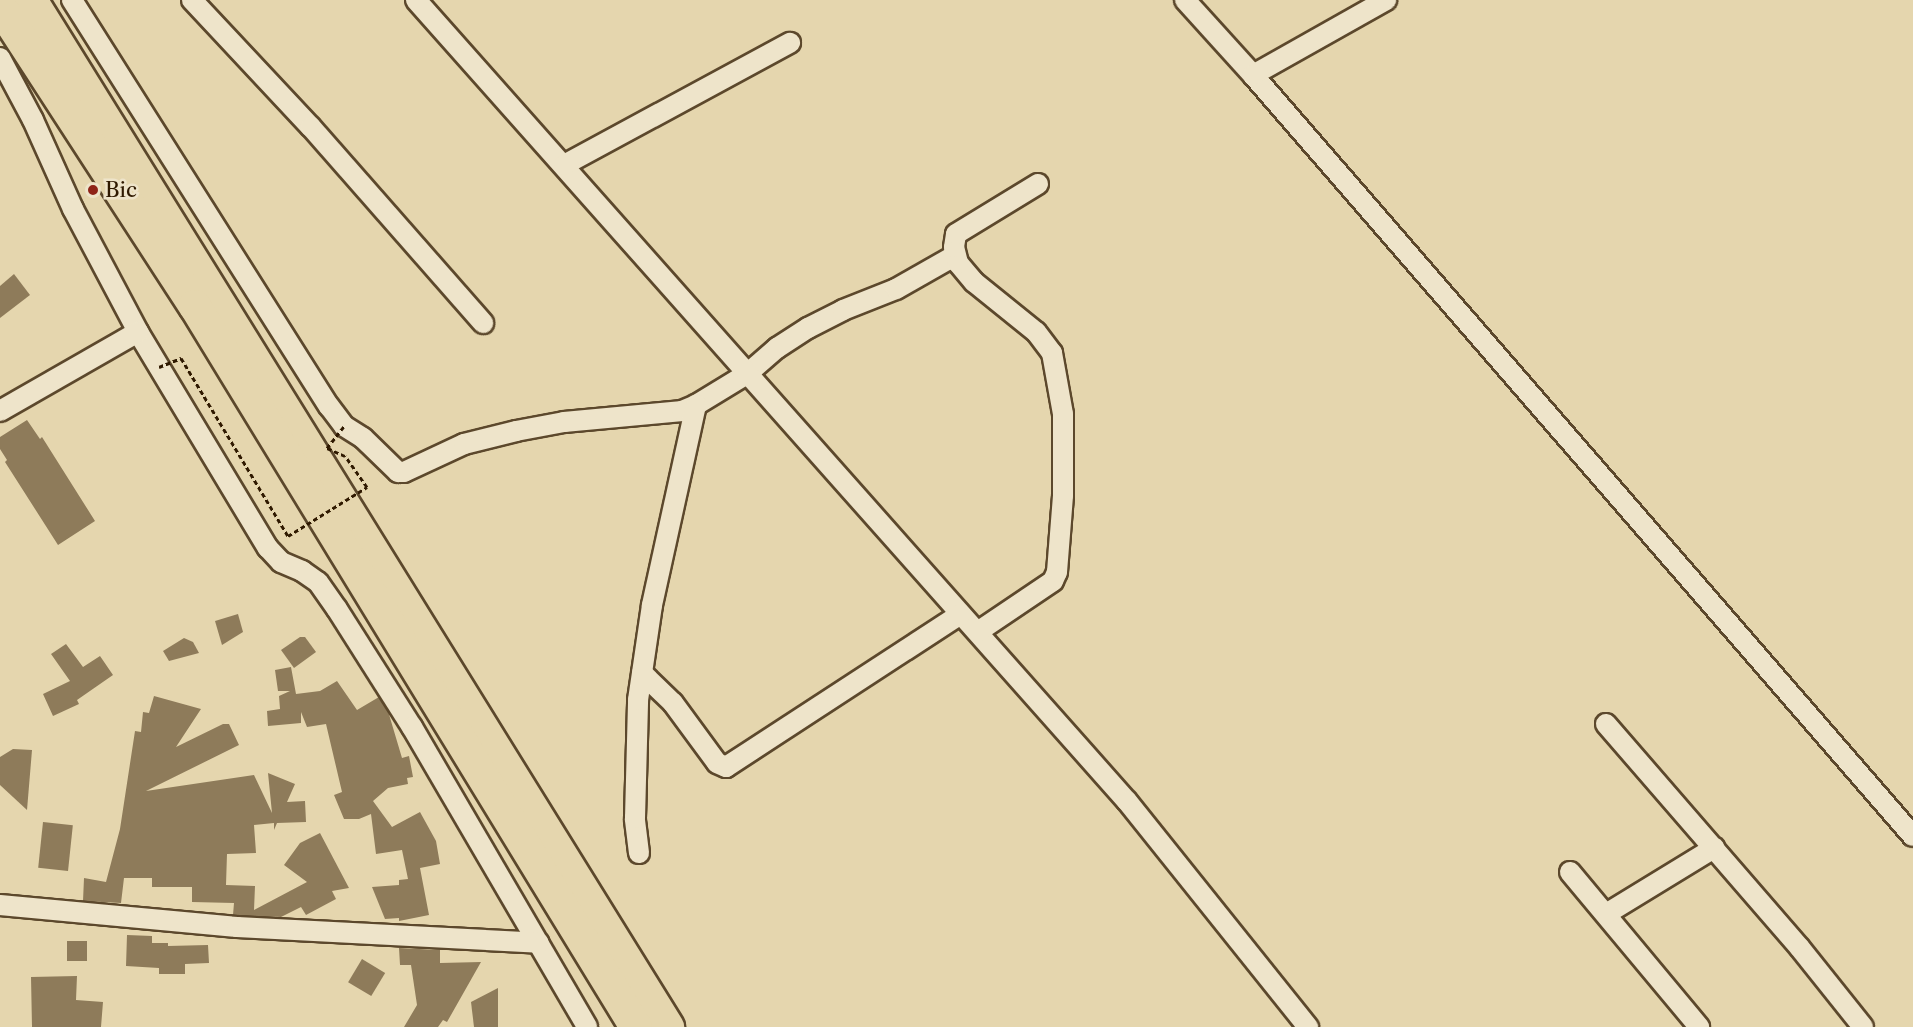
<!DOCTYPE html>
<html>
<head>
<meta charset="utf-8">
<style>
	body { margin:0 }
	#map { position:relative; width:1913px; height:1027px; overflow:hidden; background:#e5d6ae; font-family:"Libre Caslon Text",serif }
	div>[style] { position:absolute }
	.building>* { inset:0; background:#8e7b5a; transform-origin:0 0 }
	.roads { filter:drop-shadow(2px 0 #5c482c) drop-shadow(-2px 0 #5c482c) drop-shadow(0 2px #5c482c) drop-shadow(0 -2px #5c482c) }
	.minor>* { height:20px; margin:-10px; padding:0 10px; transform-origin:10px; border-radius:10px; background:#eee4ca }
	.trunk>* { height:32px; margin:-16px; padding:0 16px; transform-origin:16px; border-radius:16px; background:#e5d6ae }
	.path-bridge>* { height:3px; margin-top:-1.5px; transform-origin:0; background:repeating-linear-gradient(90deg,#2f1900 0 4.5px,transparent 0 7.5px) }
	.dots>* { width:16px; height:16px; translate:-50% -50%; box-sizing:border-box; border:3px solid #eee4ca; border-radius:50% }
	span { translate:-50% -50%; white-space:nowrap; text-align:center; line-height:1.15; -webkit-text-stroke:5px #eee4ca; paint-order:stroke }
	.poi-label { font-size:21px; color:#2f1900 }
	.left { translate:0 -50%; text-align:left }
</style>
</head>
<body>
<div id="map">
	<div class="building">
		<i style="clip-path:polygon(14px 274px,30px 295px,0 318px,0 286px)"></i>
		<i style="clip-path:polygon(27px 420px,40px 439px,42px 437px,95px 521px,58px 545px,5px 462px,7px 460px,0 449px,0 437px)"></i>
		<i style="clip-path:polygon(238px 614px,243px 632px,222px 645px,215px 621px)"></i>
		<i style="clip-path:polygon(300px 637px,305px 637px,316px 652px,294px 668px,281px 650px)"></i>
		<i style="clip-path:polygon(184px 638px,193px 642px,199px 653px,169px 661px,163px 651px)"></i>
		<i style="clip-path:polygon(66px 644px,83px 667px,100px 656px,113px 675px,77px 700px,79px 704px,53px 716px,43px 694px,70px 681px,51px 654px)"></i>
		<i style="clip-path:polygon(291px 667px,296px 694px,320px 691px,337px 681px,357px 710px,379px 697px,388px 711px,402px 758px,409px 756px,413px 777px,407px 778px,408px 784px,388px 788px,373px 801px,392px 827px,420px 812px,436px 841px,440px 864px,420px 868px,429px 915px,399px 921px,399px 918px,385px 919px,372px 887px,399px 885px,399px 880px,408px 879px,402px 850px,376px 854px,371px 814px,359px 819px,344px 819px,334px 795px,342px 792px,326px 724px,307px 727px,301px 712px,301px 723px,268px 726px,267px 711px,280px 709px,279px 696px,290px 691px,278px 691px,275px 670px)"></i>
		<i style="clip-path:polygon(154px 696px,201px 709px,176px 747px,223px 724px,229px 724px,239px 745px,146px 791px,254px 775px,272px 813px,268px 773px,295px 784px,287px 802px,305px 801px,306px 822px,277px 823px,274px 830px,274px 823px,254px 825px,256px 853px,227px 854px,226px 885px,255px 886px,254px 910px,307px 882px,284px 865px,300px 843px,320px 833px,349px 888px,332px 891px,336px 899px,306px 915px,301px 907px,281px 917px,233px 915px,234px 903px,192px 902px,192px 887px,152px 887px,152px 878px,124px 878px,121px 903px,83px 901px,84px 878px,106px 882px,120px 829px,135px 731px,141px 732px,143px 712px,149px 713px)"></i>
		<i style="clip-path:polygon(13px 749px,32px 750px,27px 810px,0 785px,0 757px)"></i>
		<i style="left:43px;top:822px;width:30px;height:46px;rotate:6deg"></i>
		<i style="clip-path:polygon(127px 935px,152px 936px,152px 943px,168px 943px,168px 946px,208px 945px,209px 963px,185px 964px,185px 974px,159px 974px,159px 968px,126px 966px)"></i>
		<i style="left:67px;top:941px;width:20px;height:20px"></i>
		<i style="clip-path:polygon(399px 948px,440px 950px,440px 963px,481px 962px,447px 1022px,443px 1020px,438px 1027px,404px 1027px,417px 1005px,411px 965px,400px 965px)"></i>
		<i style="left:362px;top:959px;width:27px;height:27px;rotate:31deg"></i>
		<i style="clip-path:polygon(77px 976px,76px 1000px,103px 1002px,101px 1027px,32px 1027px,31px 977px)"></i>
		<i style="clip-path:polygon(498px 988px,498px 1027px,474px 1027px,471px 1002px)"></i>
	</div>
	<div class="roads">
		<div class="minor">
			<i style="left:72px;top:0;width:481px;rotate:57.7deg"></i>
			<i style="left:329px;top:406px;width:25px;rotate:53deg"></i>
			<i style="left:344px;top:426px;width:22px;rotate:32deg"></i>
			<i style="left:363px;top:438px;width:49px;rotate:44.2deg"></i>
			<i style="left:398px;top:472px;width:6px"></i>
			<i style="left:404px;top:472px;width:66px;rotate:-25deg"></i>
			<i style="left:464px;top:444px;width:54px;rotate:-14deg"></i>
			<i style="left:516px;top:431px;width:49px;rotate:-10.6deg"></i>
			<i style="left:564px;top:422px;width:119px;rotate:-5.3deg"></i>
			<i style="left:682px;top:411px;width:15px;rotate:-23deg"></i>
			<i style="left:696px;top:405px;width:60px;rotate:-31.3deg"></i>
			<i style="left:747px;top:374px;width:40px;rotate:-41deg"></i>
			<i style="left:777px;top:348px;width:37px;rotate:-33deg"></i>
			<i style="left:808px;top:328px;width:39px;rotate:-27deg"></i>
			<i style="left:843px;top:310px;width:57px;rotate:-21.6deg"></i>
			<i style="left:896px;top:289px;width:67px;rotate:-29.6deg"></i>
			<i style="left:192px;top:0;width:174px;rotate:46.9deg"></i>
			<i style="left:311px;top:127px;width:261px;rotate:48.7deg"></i>
			<i style="left:416px;top:0;width:1071px;rotate:48.41deg"></i>
			<i style="left:1127px;top:801px;width:290px;rotate:51.3deg"></i>
			<i style="left:1185px;top:0;width:101px;rotate:47.8deg"></i>
			<i style="left:1253px;top:75px;width:1007px;rotate:49.07deg"></i>
			<i style="left:0;top:58px;width:70px;rotate:62deg"></i>
			<i style="left:33px;top:120px;width:98px;rotate:65.8deg"></i>
			<i style="left:73px;top:209px;width:139px;rotate:62.1deg"></i>
			<i style="left:138px;top:332px;width:252px;rotate:59deg"></i>
			<i style="left:268px;top:548px;width:19px;rotate:47deg"></i>
			<i style="left:281px;top:562px;width:23px;rotate:23deg"></i>
			<i style="left:302px;top:571px;width:19px;rotate:35deg"></i>
			<i style="left:318px;top:582px;width:33px;rotate:55deg"></i>
			<i style="left:337px;top:609px;width:140px;rotate:57.6deg"></i>
			<i style="left:412px;top:727px;width:347px;rotate:59.7deg"></i>
			<i style="left:1253px;top:75px;width:153px;rotate:-29.4deg"></i>
			<i style="left:564px;top:165px;width:257px;rotate:-28.4deg"></i>
			<i style="left:0;top:411px;width:159px;rotate:-29.8deg"></i>
			<i style="left:979px;top:631px;width:89px;rotate:-34deg"></i>
			<i style="left:1053px;top:581px;width:10px;rotate:-66deg"></i>
			<i style="left:1057px;top:572px;width:77px;rotate:-85.5deg"></i>
			<i style="left:1063px;top:495px;width:81px;rotate:-90deg"></i>
			<i style="left:1063px;top:414px;width:62px;rotate:-100.2deg"></i>
			<i style="left:1052px;top:353px;width:26px;rotate:-127deg"></i>
			<i style="left:1036px;top:332px;width:80px;rotate:-141.1deg"></i>
			<i style="left:974px;top:282px;width:25px;rotate:-130deg"></i>
			<i style="left:958px;top:263px;width:16px;rotate:-104deg"></i>
			<i style="left:954px;top:247px;width:13px;rotate:-81deg"></i>
			<i style="left:956px;top:234px;width:96px;rotate:-31.4deg"></i>
			<i style="left:642px;top:673px;width:43px;rotate:44.1deg"></i>
			<i style="left:673px;top:703px;width:74px;rotate:53.7deg"></i>
			<i style="left:717px;top:763px;width:10px;rotate:24deg"></i>
			<i style="left:726px;top:767px;width:280px;rotate:-33.1deg"></i>
			<i style="left:1606px;top:724px;width:296px;rotate:49.1deg"></i>
			<i style="left:1800px;top:948px;width:101px;rotate:51.4deg"></i>
			<i style="left:639px;top:853px;width:35px;rotate:-97deg"></i>
			<i style="left:635px;top:818px;width:118px;rotate:-88.5deg"></i>
			<i style="left:638px;top:700px;width:96px;rotate:-81.6deg"></i>
			<i style="left:652px;top:605px;width:205px;rotate:-77.6deg"></i>
			<i style="left:1570px;top:872px;width:202px;rotate:50.2deg"></i>
			<i style="left:0;top:905px;width:238px;rotate:5.3deg"></i>
			<i style="left:237px;top:927px;width:302px;rotate:3deg"></i>
			<i style="left:1606px;top:914px;width:127px;rotate:-31.4deg"></i>
		</div>
		<div class="trunk">
			<i style="left:31px;top:0;width:1209px;rotate:58.19deg"></i>
			<i style="left:0;top:6px;width:358px;rotate:57deg"></i>
			<i style="left:195px;top:306px;width:845px;rotate:58.55deg"></i>
		</div>
	</div>
	<div class="path-bridge">
		<i style="left:159px;top:367px;width:24px;rotate:-22deg"></i>
		<i style="left:181px;top:358px;width:208px;rotate:59deg"></i>
		<i style="left:288px;top:536px;width:93px;rotate:-31.8deg"></i>
		<i style="left:367px;top:487px;width:38px;rotate:-125deg"></i>
		<i style="left:345px;top:456px;width:20px;rotate:-156deg"></i>
		<i style="left:327px;top:448px;width:28px;rotate:-52deg"></i>
	</div>
	<div class="dots">
		<i style="left:93px;top:190px;background:#8f2418"></i>
	</div>
	<div class="poi-label">
		<span class="left" style="left:105px;top:190px">Bic</span>
	</div>
</div>
</body>
</html>
